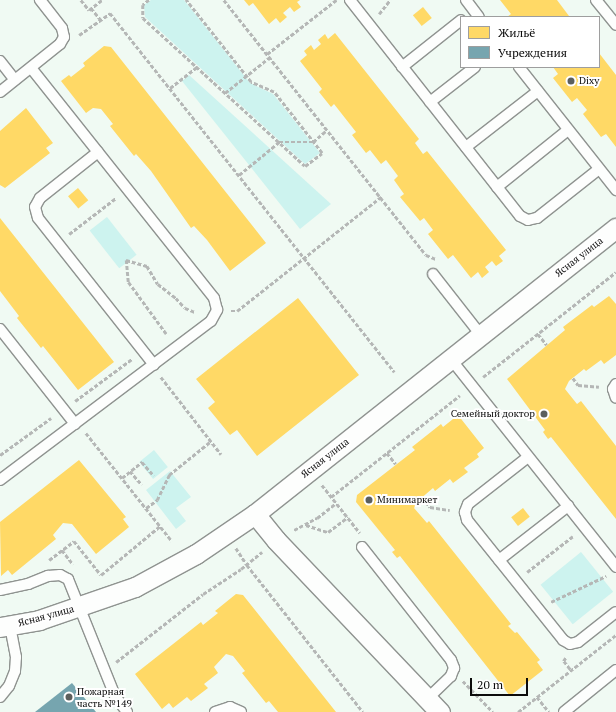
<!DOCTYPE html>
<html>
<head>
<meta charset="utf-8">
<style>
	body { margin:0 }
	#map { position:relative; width:616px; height:712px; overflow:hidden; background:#f0faf3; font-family:"PT Serif",serif }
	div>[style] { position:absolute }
	.green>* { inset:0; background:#cdf3ef; transform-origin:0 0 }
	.homes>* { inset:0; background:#ffd966; transform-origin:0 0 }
	.public>* { inset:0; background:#76a5af }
	.path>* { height:2.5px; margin-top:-1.25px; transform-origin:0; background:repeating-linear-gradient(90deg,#b5b7b6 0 4px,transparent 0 6px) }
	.roads { filter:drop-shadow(1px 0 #8f9390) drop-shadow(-1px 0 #8f9390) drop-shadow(0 1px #8f9390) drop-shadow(0 -1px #8f9390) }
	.service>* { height:10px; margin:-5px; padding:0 5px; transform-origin:5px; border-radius:5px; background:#fdfefd }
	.minor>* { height:19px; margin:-9.5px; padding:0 9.5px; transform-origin:9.5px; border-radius:9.5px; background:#fdfefd }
	.dots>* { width:11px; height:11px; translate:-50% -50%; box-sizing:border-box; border:2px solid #fff; border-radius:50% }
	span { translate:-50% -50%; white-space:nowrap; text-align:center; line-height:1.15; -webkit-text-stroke:4px #fff; paint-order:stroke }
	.poi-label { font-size:10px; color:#0c0c0c }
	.left { translate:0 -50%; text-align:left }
	.right { translate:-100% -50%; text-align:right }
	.street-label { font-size:10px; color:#0c0c0c }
	.legend { position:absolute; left:460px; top:16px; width:140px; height:52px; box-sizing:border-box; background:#fff; border:1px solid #9e9e9e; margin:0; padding:5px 7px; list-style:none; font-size:12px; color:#0c0c0c }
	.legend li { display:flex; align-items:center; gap:8px; height:20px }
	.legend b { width:20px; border:1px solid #9e9e9e }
	.scale { position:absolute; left:470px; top:678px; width:58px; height:18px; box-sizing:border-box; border:2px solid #0c0c0c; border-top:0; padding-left:5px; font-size:12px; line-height:14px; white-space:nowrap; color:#0c0c0c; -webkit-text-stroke:3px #fff; paint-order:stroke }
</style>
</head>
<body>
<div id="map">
	<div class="green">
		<i style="clip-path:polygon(151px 0,184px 0,250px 83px,273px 94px,320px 153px,305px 164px,145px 17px,144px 5px)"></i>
		<i style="clip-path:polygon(189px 75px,331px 204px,300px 229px,182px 81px)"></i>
		<i style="left:107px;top:217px;width:48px;height:22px;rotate:52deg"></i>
		<i style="left:154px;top:450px;width:22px;height:19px;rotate:51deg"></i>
		<i style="clip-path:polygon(170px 471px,191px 497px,176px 508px,186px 521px,176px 529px,146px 490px)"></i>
		<i style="left:581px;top:552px;width:51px;height:52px;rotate:51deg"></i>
	</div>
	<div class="homes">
		<i style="clip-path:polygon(244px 0,300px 0,297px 2px,301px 7px,294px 12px,290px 7px,283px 13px,287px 17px,280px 23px,276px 18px,269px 24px,253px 3px,249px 6px)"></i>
		<i style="clip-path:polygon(500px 0,557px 0,569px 16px,507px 17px,511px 14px)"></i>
		<i style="left:423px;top:7px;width:14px;height:13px;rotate:51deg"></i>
		<i style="clip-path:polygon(335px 33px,419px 139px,415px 143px,423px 154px,427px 151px,506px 250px,499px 256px,503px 261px,496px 266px,492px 261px,485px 267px,489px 272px,482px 278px,478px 272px,471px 278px,453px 255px,448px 259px,428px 234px,433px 230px,424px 218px,420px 221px,400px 197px,404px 194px,394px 180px,398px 176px,386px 160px,381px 164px,370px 150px,366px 153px,352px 135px,356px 132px,334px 104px,331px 107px,319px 92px,322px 89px,300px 61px,307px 55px,304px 51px,311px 45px,314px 50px,321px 44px,318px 40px,325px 34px,328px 39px)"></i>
		<i style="clip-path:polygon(104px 46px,111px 47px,266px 243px,230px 271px,207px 240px,194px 226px,191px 228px,151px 171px,136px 154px,134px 156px,110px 126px,113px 124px,101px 109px,93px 108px,86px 113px,61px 81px,69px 75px,71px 77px,85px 66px,83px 63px)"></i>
		<i style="clip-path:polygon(599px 53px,616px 75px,616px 147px,606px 134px,601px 137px,583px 114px,587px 110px,577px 98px,572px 102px,553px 78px,558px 74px,553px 67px,599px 67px)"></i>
		<i style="clip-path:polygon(26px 108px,53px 143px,46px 148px,50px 153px,5px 188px,0 185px,0 131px)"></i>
		<i style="left:78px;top:188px;width:16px;height:13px;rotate:50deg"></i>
		<i style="clip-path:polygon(0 218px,114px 362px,78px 390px,43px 346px,41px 348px,17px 318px,19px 316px,0 291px)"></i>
		<i style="clip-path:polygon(609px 296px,616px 304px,616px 355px,604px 364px,601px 360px,586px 371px,584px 369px,569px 381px,565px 389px,577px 404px,581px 401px,616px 446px,616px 519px,551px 437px,548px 439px,543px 432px,545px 430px,507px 379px,565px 330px,563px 327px,592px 305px,594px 307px)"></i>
		<i style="clip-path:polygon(298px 298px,359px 375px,257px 456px,237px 430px,230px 435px,208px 408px,215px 402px,196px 379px)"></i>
		<i style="clip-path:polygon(458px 415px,484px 448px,477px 454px,479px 457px,464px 468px,468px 472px,453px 483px,450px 479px,435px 491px,433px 488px,419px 500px,414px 508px,427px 523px,429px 521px,511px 624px,508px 626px,515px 633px,517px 632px,540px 660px,537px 662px,543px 670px,510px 696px,400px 556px,397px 558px,392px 552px,395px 550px,356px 502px,357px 495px,415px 450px,412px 447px,441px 424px,443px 427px)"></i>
		<i style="clip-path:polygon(79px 460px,126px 517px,123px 519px,129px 527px,96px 554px,72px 524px,63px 523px,53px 535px,56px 539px,12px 575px,8px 570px,1px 576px,0 522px)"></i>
		<i style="left:523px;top:508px;width:11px;height:15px;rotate:52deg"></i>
		<i style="clip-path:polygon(236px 594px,243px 595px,336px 712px,278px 712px,269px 701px,266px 703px,242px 673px,245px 671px,233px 656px,226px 654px,214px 667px,218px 673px,204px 684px,208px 688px,191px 701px,187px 697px,173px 708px,169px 703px,162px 709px,135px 674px,201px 622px,203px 625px,218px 613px,215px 611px)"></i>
	</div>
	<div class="public">
		<i style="clip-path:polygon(72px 683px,96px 712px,35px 712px)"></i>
	</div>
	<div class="path">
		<i style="left:81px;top:0;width:13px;rotate:51deg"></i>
		<i style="left:89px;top:10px;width:16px;rotate:-38deg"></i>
		<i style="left:149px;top:0;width:8px;rotate:140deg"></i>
		<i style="left:143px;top:5px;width:13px;rotate:90deg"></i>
		<i style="left:143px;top:18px;width:219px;rotate:42.4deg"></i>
		<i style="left:305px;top:166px;width:21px;rotate:-37deg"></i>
		<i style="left:322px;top:153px;width:78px;rotate:-128.2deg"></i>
		<i style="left:274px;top:92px;width:25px;rotate:-157deg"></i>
		<i style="left:251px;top:82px;width:105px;rotate:-128.4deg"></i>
		<i style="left:224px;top:0;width:325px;rotate:51.6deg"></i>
		<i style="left:426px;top:255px;width:11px;rotate:22deg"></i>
		<i style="left:91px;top:8px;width:16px;rotate:50deg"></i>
		<i style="left:379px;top:14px;width:18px;rotate:-52deg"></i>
		<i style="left:79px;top:35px;width:38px;rotate:-35deg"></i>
		<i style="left:110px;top:13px;width:458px;rotate:51.6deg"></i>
		<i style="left:267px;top:54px;width:88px;rotate:-38deg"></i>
		<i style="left:170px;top:88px;width:34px;rotate:-38deg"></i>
		<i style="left:225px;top:93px;width:58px;rotate:-38.7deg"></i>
		<i style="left:239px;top:175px;width:52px;rotate:-39.5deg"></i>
		<i style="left:279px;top:142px;width:34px"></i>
		<i style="left:313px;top:142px;width:18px;rotate:-41deg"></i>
		<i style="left:69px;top:234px;width:59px;rotate:-37.5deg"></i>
		<i style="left:231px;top:311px;width:6px"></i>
		<i style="left:237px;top:311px;width:184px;rotate:-38.4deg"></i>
		<i style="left:166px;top:334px;width:64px;rotate:-126.2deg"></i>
		<i style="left:128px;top:282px;width:22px;rotate:-95deg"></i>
		<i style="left:126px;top:260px;width:22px;rotate:16deg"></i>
		<i style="left:147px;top:266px;width:21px;rotate:59deg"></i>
		<i style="left:158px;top:284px;width:23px;rotate:38deg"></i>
		<i style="left:176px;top:298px;width:13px;rotate:48deg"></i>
		<i style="left:185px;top:308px;width:11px;rotate:22deg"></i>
		<i style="left:538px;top:334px;width:14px;rotate:51deg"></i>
		<i style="left:161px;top:377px;width:98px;rotate:52.1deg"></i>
		<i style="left:483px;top:377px;width:169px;rotate:-38.3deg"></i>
		<i style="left:573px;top:378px;width:9px;rotate:54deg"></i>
		<i style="left:578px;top:385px;width:21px;rotate:5deg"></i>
		<i style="left:75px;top:401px;width:71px;rotate:-36.4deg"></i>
		<i style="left:86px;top:433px;width:138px;rotate:51.5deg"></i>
		<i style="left:387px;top:453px;width:14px;rotate:51deg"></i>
		<i style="left:0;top:455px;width:63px;rotate:-36deg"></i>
		<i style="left:130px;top:471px;width:18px;rotate:49deg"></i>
		<i style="left:122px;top:478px;width:26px;rotate:-39deg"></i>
		<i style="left:142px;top:462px;width:18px;rotate:49deg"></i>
		<i style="left:322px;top:485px;width:61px;rotate:51.6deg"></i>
		<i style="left:331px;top:497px;width:164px;rotate:-38.3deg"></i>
		<i style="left:422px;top:497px;width:13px;rotate:51deg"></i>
		<i style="left:430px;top:507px;width:20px;rotate:9deg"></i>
		<i style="left:146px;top:508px;width:14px;rotate:-36deg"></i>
		<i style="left:157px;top:500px;width:28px;rotate:-64deg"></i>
		<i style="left:169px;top:475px;width:54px;rotate:-39deg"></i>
		<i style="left:306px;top:525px;width:23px;rotate:18deg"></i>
		<i style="left:328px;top:532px;width:25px;rotate:-37deg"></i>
		<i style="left:294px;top:530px;width:26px;rotate:-28deg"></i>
		<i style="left:317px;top:518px;width:24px;rotate:-38deg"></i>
		<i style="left:236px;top:548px;width:20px;rotate:57deg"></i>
		<i style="left:247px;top:565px;width:187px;rotate:51.7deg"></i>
		<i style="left:62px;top:550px;width:18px;rotate:52deg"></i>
		<i style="left:49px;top:560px;width:31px;rotate:-37deg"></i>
		<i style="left:74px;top:541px;width:43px;rotate:51.5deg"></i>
		<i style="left:101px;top:575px;width:77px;rotate:-39.7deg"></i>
		<i style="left:527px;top:572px;width:58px;rotate:-38deg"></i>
		<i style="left:551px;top:602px;width:61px;rotate:-25.3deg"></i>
		<i style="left:566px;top:658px;width:4px;rotate:124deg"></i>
		<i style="left:564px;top:661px;width:11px;rotate:52deg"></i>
		<i style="left:116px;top:662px;width:110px;rotate:-38deg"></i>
		<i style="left:203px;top:594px;width:45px;rotate:-33.3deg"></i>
		<i style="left:241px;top:569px;width:27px;rotate:-39deg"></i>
		<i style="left:463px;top:681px;width:43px;rotate:45.9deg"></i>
		<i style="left:537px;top:697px;width:19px;rotate:51deg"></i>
		<i style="left:518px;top:712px;width:125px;rotate:-38.2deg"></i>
	</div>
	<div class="roads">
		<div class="service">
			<i style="left:350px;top:0;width:275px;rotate:51.8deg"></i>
			<i style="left:520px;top:216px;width:9px;rotate:27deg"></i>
			<i style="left:528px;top:220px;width:9px;rotate:-13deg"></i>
			<i style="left:537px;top:218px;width:79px;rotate:-38.3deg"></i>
			<i style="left:466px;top:0;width:21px;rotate:53deg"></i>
			<i style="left:596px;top:0;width:32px;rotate:51deg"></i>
			<i style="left:0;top:61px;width:24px;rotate:52deg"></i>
			<i style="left:402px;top:67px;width:75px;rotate:-38.5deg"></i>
			<i style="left:519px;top:67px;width:157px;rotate:51.7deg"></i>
			<i style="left:0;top:92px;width:77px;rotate:-38.7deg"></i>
			<i style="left:60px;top:44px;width:8px;rotate:-60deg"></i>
			<i style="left:64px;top:37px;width:9px;rotate:-103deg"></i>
			<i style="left:62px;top:28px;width:36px;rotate:-128deg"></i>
			<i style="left:430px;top:102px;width:57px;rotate:-37.9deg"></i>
			<i style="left:466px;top:147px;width:91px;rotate:-37.9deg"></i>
			<i style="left:98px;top:152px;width:74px;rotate:141.6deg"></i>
			<i style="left:40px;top:198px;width:10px;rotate:119deg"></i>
			<i style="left:35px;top:207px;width:11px;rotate:75deg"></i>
			<i style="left:38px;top:218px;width:187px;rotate:51.7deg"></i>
			<i style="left:497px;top:187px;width:91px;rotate:-38.8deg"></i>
			<i style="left:433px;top:274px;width:76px;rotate:51.9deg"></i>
			<i style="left:0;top:329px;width:121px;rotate:51.7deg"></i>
			<i style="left:450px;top:358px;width:267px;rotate:51.5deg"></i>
			<i style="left:616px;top:384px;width:6px;rotate:121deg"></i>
			<i style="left:613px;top:389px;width:9px;rotate:72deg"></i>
			<i style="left:528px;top:457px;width:76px;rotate:141.9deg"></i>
			<i style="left:468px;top:504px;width:9px;rotate:111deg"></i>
			<i style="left:465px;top:512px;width:8px;rotate:76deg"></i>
			<i style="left:467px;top:520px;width:154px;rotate:51.3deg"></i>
			<i style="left:563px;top:640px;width:8px;rotate:30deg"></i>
			<i style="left:570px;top:644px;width:8px;rotate:-14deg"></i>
			<i style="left:578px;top:642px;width:48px;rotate:-38.3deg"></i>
			<i style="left:0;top:480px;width:264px;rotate:-37deg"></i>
			<i style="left:211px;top:321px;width:13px;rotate:-61deg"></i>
			<i style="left:217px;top:310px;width:12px;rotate:-104deg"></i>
			<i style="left:214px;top:298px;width:294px;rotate:-128.5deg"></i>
			<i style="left:362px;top:547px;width:144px;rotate:51.8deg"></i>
			<i style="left:451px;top:660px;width:9px;rotate:69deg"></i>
			<i style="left:454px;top:668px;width:9px;rotate:111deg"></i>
			<i style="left:451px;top:676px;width:33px;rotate:136deg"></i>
			<i style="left:499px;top:560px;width:88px;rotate:-38deg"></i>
			<i style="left:0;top:590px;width:29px;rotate:-12deg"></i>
			<i style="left:28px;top:584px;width:22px;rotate:-22deg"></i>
			<i style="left:48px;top:576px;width:12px;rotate:-5deg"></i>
			<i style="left:60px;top:575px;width:9px;rotate:27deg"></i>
			<i style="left:68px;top:579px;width:126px;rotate:68.1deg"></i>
			<i style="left:115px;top:696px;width:20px;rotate:53deg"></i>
			<i style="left:0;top:697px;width:14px;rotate:-51deg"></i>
			<i style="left:9px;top:686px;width:16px;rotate:-68deg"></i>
			<i style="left:15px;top:671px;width:14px;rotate:-86deg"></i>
			<i style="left:16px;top:657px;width:32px;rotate:-101deg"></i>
			<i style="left:215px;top:712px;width:16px;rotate:-18deg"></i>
			<i style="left:230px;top:707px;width:12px;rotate:24deg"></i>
			<i style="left:564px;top:712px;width:67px;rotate:-38.9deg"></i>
		</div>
		<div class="minor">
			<i style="left:255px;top:514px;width:33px;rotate:51deg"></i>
			<i style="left:276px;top:540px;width:238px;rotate:46.4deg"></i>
			<i style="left:0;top:627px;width:40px;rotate:-10deg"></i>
			<i style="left:39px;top:620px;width:102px;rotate:-19deg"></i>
			<i style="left:135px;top:587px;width:69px;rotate:-28.4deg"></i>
			<i style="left:196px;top:554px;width:71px;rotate:-34.1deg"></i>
			<i style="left:255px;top:514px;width:461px;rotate:-38.4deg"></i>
		</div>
	</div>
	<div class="dots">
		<i style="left:571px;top:81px;background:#5c5f5d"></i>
		<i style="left:544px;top:414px;background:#5c5f5d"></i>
		<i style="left:369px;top:500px;background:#5c5f5d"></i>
		<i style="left:69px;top:697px;background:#5c5f5d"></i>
	</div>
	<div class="poi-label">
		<span class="left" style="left:579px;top:81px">Dixy</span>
		<span class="right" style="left:535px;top:414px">Семейный доктор</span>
		<span class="left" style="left:377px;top:500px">Минимаркет</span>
		<span class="left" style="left:77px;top:697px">Пожарная<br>чаcть №149</span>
	</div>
	<div class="street-label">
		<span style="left:579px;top:257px;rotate:-38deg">Ясная улица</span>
		<span style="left:325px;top:458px;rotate:-38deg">Ясная улица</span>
		<span style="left:46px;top:616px;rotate:-15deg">Ясная улица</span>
	</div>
	<ul class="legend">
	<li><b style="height:11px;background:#ffd966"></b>Жильё</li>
	<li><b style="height:11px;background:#76a5af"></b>Учреждения</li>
	</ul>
	<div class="scale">20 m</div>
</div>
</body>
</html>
